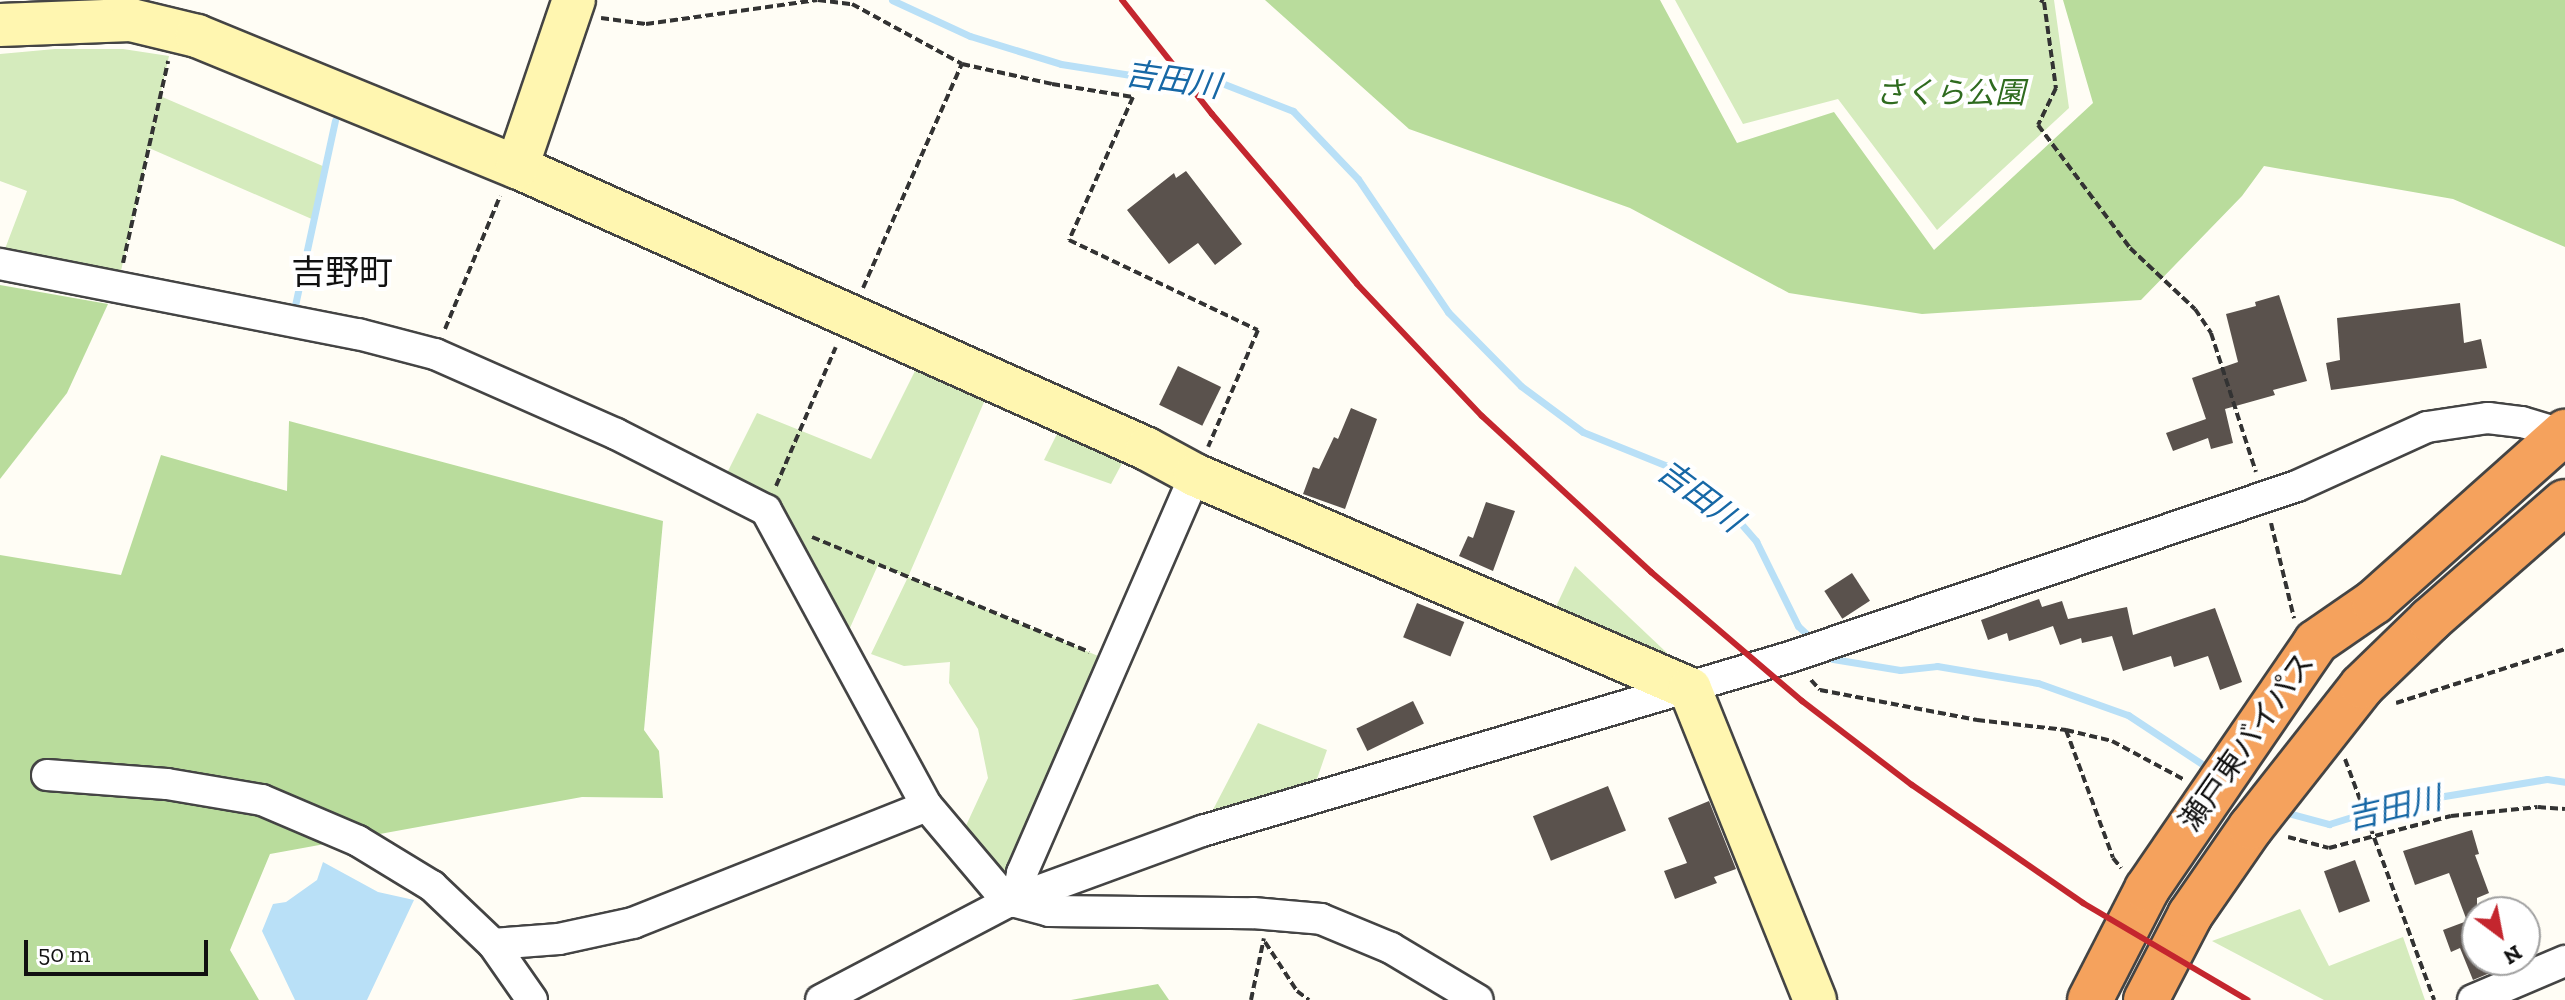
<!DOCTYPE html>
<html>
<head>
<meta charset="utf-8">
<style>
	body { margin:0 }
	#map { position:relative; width:2565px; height:1000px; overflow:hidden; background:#fffdf5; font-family:"Zilla Slab","Noto Sans JP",serif }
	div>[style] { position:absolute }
	.green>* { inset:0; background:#d5ebbd }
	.forest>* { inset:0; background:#b9dc9c }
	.water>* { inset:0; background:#b9e0f7 }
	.stream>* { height:7px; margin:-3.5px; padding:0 3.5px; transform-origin:3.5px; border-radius:3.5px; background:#b9e0f7 }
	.building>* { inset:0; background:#5a524d; transform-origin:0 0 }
	.path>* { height:4px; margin-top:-2px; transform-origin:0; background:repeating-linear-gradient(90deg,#333 0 8px,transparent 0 12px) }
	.roads { filter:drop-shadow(2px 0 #444) drop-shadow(-2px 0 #444) drop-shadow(0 2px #444) drop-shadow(0 -2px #444) }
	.street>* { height:30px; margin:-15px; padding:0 15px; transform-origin:15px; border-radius:15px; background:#fff }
	.secondary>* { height:42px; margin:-21px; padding:0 21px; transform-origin:21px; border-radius:21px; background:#fff6b0 }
	.highway>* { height:44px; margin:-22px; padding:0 22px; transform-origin:22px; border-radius:22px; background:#f5a25d }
	.rail>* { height:6px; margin:-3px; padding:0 3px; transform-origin:3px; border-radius:3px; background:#c4262e }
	span { translate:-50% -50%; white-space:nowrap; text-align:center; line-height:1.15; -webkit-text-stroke:8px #fff; paint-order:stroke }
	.park-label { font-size:30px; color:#2f6b1f; font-style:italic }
	.street-label { font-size:30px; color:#111 }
	.water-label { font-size:32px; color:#1768a6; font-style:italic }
	.quarter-label { font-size:34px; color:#111 }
	.north { position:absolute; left:2461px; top:896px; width:80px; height:80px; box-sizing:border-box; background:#fff; border:2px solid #a0a0a0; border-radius:50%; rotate:148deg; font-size:22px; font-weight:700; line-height:32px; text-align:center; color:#111 }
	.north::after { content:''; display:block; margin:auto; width:28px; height:36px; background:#c4262e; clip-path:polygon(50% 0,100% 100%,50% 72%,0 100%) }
	.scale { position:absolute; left:24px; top:940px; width:184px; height:36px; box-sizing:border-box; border:4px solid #111; border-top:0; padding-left:10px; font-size:24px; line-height:28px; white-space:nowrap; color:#111; -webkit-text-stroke:6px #fff; paint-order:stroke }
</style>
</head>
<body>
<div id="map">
	<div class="green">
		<i style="clip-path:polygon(1675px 0,2054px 0,2069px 108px,1937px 230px,1838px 99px,1743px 124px)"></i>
		<i style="clip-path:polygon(55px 49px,123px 49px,169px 56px,160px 96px,325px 167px,314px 220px,149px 148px,118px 284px,0 262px,27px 191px,0 181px,0 54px)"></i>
		<i style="clip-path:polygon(919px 363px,988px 393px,908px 577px,1115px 663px,1016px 902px,958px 843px,988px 778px,978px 729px,949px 683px,950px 662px,904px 666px,871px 654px,908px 577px,878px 565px,841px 648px,766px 510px,720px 487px,757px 413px,871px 459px)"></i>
		<i style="clip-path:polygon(1061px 426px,1126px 456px,1111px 484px,1044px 460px)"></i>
		<i style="clip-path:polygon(1575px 566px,1666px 652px,1690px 689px,1546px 628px)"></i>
		<i style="clip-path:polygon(1258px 723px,1327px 750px,1309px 802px,1202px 831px)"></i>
		<i style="clip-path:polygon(2300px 909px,2329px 966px,2403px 937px,2425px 1000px,2324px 1000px,2212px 941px)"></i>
	</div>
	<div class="forest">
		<i style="clip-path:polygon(1265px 0,1660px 0,1737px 143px,1834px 112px,1934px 250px,2093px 103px,2063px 0,2565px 0,2565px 247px,2453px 199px,2264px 166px,2242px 196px,2141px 300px,1922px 314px,1789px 293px,1630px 208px,1409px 129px)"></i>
		<i style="clip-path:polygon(0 285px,108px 304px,67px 393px,0 479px)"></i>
		<i style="clip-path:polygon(289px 421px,663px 521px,644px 730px,659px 751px,663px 798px,582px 797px,270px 854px,230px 950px,259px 1000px,0 1000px,0 555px,121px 575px,161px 455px,287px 491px)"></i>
		<i style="clip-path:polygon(1158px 984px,1169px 1000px,1071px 1000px)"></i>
	</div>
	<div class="water">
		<i style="clip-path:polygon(323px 862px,378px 892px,414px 900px,367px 1000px,295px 1000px,262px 931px,273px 904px,286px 902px,317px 880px)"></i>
	</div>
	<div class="stream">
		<i style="left:892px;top:0;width:86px;rotate:24.8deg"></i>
		<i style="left:970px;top:36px;width:95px;rotate:17.1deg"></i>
		<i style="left:1061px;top:64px;width:77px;rotate:9deg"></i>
		<i style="left:1137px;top:76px;width:77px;rotate:3deg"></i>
		<i style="left:1214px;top:80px;width:85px;rotate:21.4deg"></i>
		<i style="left:1293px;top:111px;width:94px;rotate:46.3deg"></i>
		<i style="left:1358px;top:179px;width:161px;rotate:55.9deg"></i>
		<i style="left:1448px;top:312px;width:104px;rotate:45.4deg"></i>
		<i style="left:1521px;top:386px;width:77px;rotate:36.6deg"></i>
		<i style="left:1583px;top:432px;width:91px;rotate:22deg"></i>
		<i style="left:1667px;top:466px;width:77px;rotate:35.5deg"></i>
		<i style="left:1730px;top:511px;width:40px;rotate:49deg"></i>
		<i style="left:1756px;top:541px;width:95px;rotate:63.7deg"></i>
		<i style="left:1798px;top:626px;width:23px;rotate:43deg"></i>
		<i style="left:294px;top:310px;width:194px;rotate:-77.8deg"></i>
		<i style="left:1827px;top:653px;width:8px;rotate:45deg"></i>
		<i style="left:1833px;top:659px;width:68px;rotate:9.3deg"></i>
		<i style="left:1900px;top:670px;width:37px;rotate:-6deg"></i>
		<i style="left:1937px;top:666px;width:102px;rotate:9.6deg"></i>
		<i style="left:2038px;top:683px;width:96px;rotate:19.6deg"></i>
		<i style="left:2128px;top:715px;width:100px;rotate:33.5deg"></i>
		<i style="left:2280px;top:811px;width:51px;rotate:14.9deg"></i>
		<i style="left:2329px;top:824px;width:64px;rotate:-17.3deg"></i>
		<i style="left:2390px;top:805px;width:159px;rotate:-9.4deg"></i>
		<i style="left:2547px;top:779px;width:18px;rotate:9deg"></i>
	</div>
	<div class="building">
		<i style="clip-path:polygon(1186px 171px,1242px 244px,1215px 265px,1198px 243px,1169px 264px,1127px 210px,1174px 173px,1176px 178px)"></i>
		<i style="clip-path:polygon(2279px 295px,2307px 381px,2273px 390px,2275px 395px,2225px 409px,2233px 443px,2211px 449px,2208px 438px,2173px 451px,2166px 433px,2206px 419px,2192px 378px,2238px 362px,2226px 314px,2256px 306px,2255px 302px)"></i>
		<i style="clip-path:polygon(2460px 303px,2464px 343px,2481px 339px,2487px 368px,2331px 390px,2326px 363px,2340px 360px,2337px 318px)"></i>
		<i style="left:1178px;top:366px;width:48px;height:43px;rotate:26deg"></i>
		<i style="clip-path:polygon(1351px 408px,1377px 419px,1345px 509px,1303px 494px,1313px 467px,1319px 469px,1334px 437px,1338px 439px)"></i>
		<i style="clip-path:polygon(1486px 502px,1515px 511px,1493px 571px,1459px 556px,1468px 536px,1473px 538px)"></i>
		<i style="left:1852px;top:573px;width:33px;height:33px;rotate:57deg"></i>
		<i style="clip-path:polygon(2039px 599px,2042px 607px,2062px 601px,2068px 619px,2127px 607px,2133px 635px,2215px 608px,2242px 682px,2220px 690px,2208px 656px,2174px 667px,2171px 656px,2123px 671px,2112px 636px,2082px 643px,2081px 638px,2060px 645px,2053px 626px,2009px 641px,2007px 633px,1988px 640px,1981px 620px)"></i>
		<i style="left:1417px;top:603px;width:51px;height:37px;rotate:22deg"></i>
		<i style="left:1413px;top:701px;width:25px;height:63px;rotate:64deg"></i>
		<i style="left:1608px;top:786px;width:48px;height:81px;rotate:68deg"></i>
		<i style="clip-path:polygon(1709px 801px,1736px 869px,1714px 877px,1717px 883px,1675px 899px,1664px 871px,1687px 863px,1668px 818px)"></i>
		<i style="clip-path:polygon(2472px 830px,2479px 854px,2475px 855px,2489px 893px,2477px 898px,2477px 960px,2521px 960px,2473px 980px,2460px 948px,2451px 952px,2443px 930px,2467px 921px,2449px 873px,2415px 885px,2403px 851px)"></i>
		<i style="left:2355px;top:860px;width:44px;height:33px;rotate:70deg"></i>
	</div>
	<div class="path">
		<i style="left:818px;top:0;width:34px;rotate:7deg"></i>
		<i style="left:852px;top:4px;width:125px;rotate:28.6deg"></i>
		<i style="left:962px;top:64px;width:92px;rotate:12.5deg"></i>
		<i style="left:1052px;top:84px;width:82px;rotate:9.1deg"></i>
		<i style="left:1133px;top:97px;width:157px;rotate:114.1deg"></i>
		<i style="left:1069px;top:240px;width:209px;rotate:25.5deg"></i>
		<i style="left:1258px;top:330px;width:127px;rotate:113.1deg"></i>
		<i style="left:2040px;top:0;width:4px;rotate:27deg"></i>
		<i style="left:2044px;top:2px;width:87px;rotate:82.1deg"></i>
		<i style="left:2056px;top:88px;width:41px;rotate:115.9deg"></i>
		<i style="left:2038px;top:125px;width:154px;rotate:53.2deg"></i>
		<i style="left:2130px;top:248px;width:89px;rotate:43.2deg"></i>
		<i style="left:2195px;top:309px;width:29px;rotate:56deg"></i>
		<i style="left:2211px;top:333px;width:146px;rotate:72.1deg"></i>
		<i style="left:601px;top:18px;width:45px;rotate:7.6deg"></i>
		<i style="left:646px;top:24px;width:173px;rotate:-8deg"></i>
		<i style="left:123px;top:263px;width:207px;rotate:-77.4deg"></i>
		<i style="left:863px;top:288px;width:245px;rotate:-66.2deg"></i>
		<i style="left:445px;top:329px;width:144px;rotate:-67.5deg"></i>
		<i style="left:776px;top:486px;width:151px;rotate:-66.7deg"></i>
		<i style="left:2271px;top:523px;width:98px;rotate:76.4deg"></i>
		<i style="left:812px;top:537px;width:300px;rotate:22.5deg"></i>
		<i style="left:1811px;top:680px;width:13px;rotate:48deg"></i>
		<i style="left:1820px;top:690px;width:160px;rotate:10.8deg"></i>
		<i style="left:1977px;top:720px;width:90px;rotate:6.4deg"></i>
		<i style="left:2066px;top:730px;width:47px;rotate:13.4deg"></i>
		<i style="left:2112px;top:741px;width:81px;rotate:28.2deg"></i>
		<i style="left:2396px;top:703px;width:177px;rotate:-17.7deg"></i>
		<i style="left:2066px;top:730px;width:136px;rotate:69.8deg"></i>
		<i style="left:2113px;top:858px;width:13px;rotate:51deg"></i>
		<i style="left:2345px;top:759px;width:257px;rotate:69.7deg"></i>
		<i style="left:2288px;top:837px;width:42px;rotate:15deg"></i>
		<i style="left:2329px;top:848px;width:126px;rotate:-14.7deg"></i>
		<i style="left:2451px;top:816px;width:87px;rotate:-5.9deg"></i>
		<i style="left:2538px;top:807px;width:27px;rotate:4deg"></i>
		<i style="left:1265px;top:942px;width:59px;rotate:56.9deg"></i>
		<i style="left:1297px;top:991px;width:15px;rotate:37deg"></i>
		<i style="left:1251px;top:1000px;width:63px;rotate:-78.2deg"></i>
	</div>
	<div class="roads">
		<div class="street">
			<i style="left:0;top:264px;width:365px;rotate:11.1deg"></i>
			<i style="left:358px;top:334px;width:80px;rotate:14.6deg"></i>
			<i style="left:435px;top:354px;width:198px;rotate:23.8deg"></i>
			<i style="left:616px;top:434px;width:168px;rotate:26.9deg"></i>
			<i style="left:766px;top:510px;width:337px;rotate:61.5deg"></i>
			<i style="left:927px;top:806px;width:126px;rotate:49.8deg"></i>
			<i style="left:47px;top:775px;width:120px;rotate:4.3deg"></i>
			<i style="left:167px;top:784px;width:96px;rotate:9.6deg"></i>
			<i style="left:262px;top:800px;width:104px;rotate:23.1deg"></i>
			<i style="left:358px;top:841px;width:87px;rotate:31.3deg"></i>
			<i style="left:432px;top:886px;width:84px;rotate:43.6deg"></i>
			<i style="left:493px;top:944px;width:68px;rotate:55.1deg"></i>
			<i style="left:1016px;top:902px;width:34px;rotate:15deg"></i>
			<i style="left:1049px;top:911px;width:204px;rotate:0.6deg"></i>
			<i style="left:1253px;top:913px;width:68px;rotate:5deg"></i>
			<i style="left:1321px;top:919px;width:76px;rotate:22.5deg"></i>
			<i style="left:1391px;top:948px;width:101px;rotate:30.9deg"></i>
			<i style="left:1016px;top:902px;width:30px;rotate:-78deg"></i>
			<i style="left:1022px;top:873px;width:434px;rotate:-66.5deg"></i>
			<i style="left:493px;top:944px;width:66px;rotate:-4.3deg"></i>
			<i style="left:559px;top:939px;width:76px;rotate:-12.2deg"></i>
			<i style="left:633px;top:923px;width:316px;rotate:-21.7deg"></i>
			<i style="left:821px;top:1000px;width:211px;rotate:-27.7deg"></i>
			<i style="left:1008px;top:902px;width:207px;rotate:-20.1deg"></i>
			<i style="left:1202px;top:831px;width:613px;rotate:-16.48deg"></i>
			<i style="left:1790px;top:657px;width:535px;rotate:-18.64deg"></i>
			<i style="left:2297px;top:486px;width:143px;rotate:-24.4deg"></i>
			<i style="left:2427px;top:427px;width:62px;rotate:-8.4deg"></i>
			<i style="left:2488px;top:418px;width:34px;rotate:7deg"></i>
			<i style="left:2522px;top:422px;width:45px;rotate:16.8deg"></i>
			<i style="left:2473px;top:1000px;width:100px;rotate:-23deg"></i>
		</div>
		<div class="secondary">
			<i style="left:0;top:25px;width:131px;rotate:-2.2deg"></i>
			<i style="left:131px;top:20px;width:68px;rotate:13.6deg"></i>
			<i style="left:197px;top:36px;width:346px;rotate:22.3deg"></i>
			<i style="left:517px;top:167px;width:690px;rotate:24.11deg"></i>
			<i style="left:1147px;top:449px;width:55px;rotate:28.4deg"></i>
			<i style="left:1195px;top:475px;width:539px;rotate:23.38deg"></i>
			<i style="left:1690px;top:689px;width:335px;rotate:68.1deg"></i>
			<i style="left:517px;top:167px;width:176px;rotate:-71.2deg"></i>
		</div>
		<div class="highway">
			<i style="left:2090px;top:1000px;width:125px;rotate:-62.8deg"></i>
			<i style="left:2147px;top:889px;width:299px;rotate:-55.6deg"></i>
			<i style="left:2316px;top:642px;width:70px;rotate:-34.6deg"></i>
			<i style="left:2374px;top:602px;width:256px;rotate:-41.7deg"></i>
			<i style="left:2146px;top:1000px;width:96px;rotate:-62.6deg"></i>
			<i style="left:2190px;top:915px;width:107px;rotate:-55.3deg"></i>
			<i style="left:2251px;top:827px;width:179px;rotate:-51.8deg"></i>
			<i style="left:2362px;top:686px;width:95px;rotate:-44.1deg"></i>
			<i style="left:2430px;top:620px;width:179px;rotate:-41.2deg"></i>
		</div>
	</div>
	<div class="rail">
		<i style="left:1122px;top:0;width:145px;rotate:51.7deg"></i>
		<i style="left:1212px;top:114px;width:223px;rotate:49.5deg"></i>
		<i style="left:1357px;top:284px;width:182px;rotate:46.6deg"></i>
		<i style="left:1482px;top:416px;width:230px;rotate:42.7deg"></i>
		<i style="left:1651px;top:572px;width:199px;rotate:40.5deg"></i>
		<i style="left:1802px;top:701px;width:138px;rotate:37.4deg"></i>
		<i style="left:1912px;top:785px;width:208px;rotate:34.6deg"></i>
		<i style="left:2083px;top:903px;width:191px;rotate:30.5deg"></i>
	</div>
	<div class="park-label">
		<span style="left:1950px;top:93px">さくら公園</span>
	</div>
	<div class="street-label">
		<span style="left:2247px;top:742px;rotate:-55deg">瀬戸東バイパス</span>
	</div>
	<div class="water-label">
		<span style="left:1173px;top:80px;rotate:8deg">吉田川</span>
		<span style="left:1700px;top:496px;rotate:37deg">吉田川</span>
		<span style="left:2394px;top:808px;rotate:-13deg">吉田川</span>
	</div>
	<div class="quarter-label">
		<span style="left:342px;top:273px">吉野町</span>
	</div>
	<div class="north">N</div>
	<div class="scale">50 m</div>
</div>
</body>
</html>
